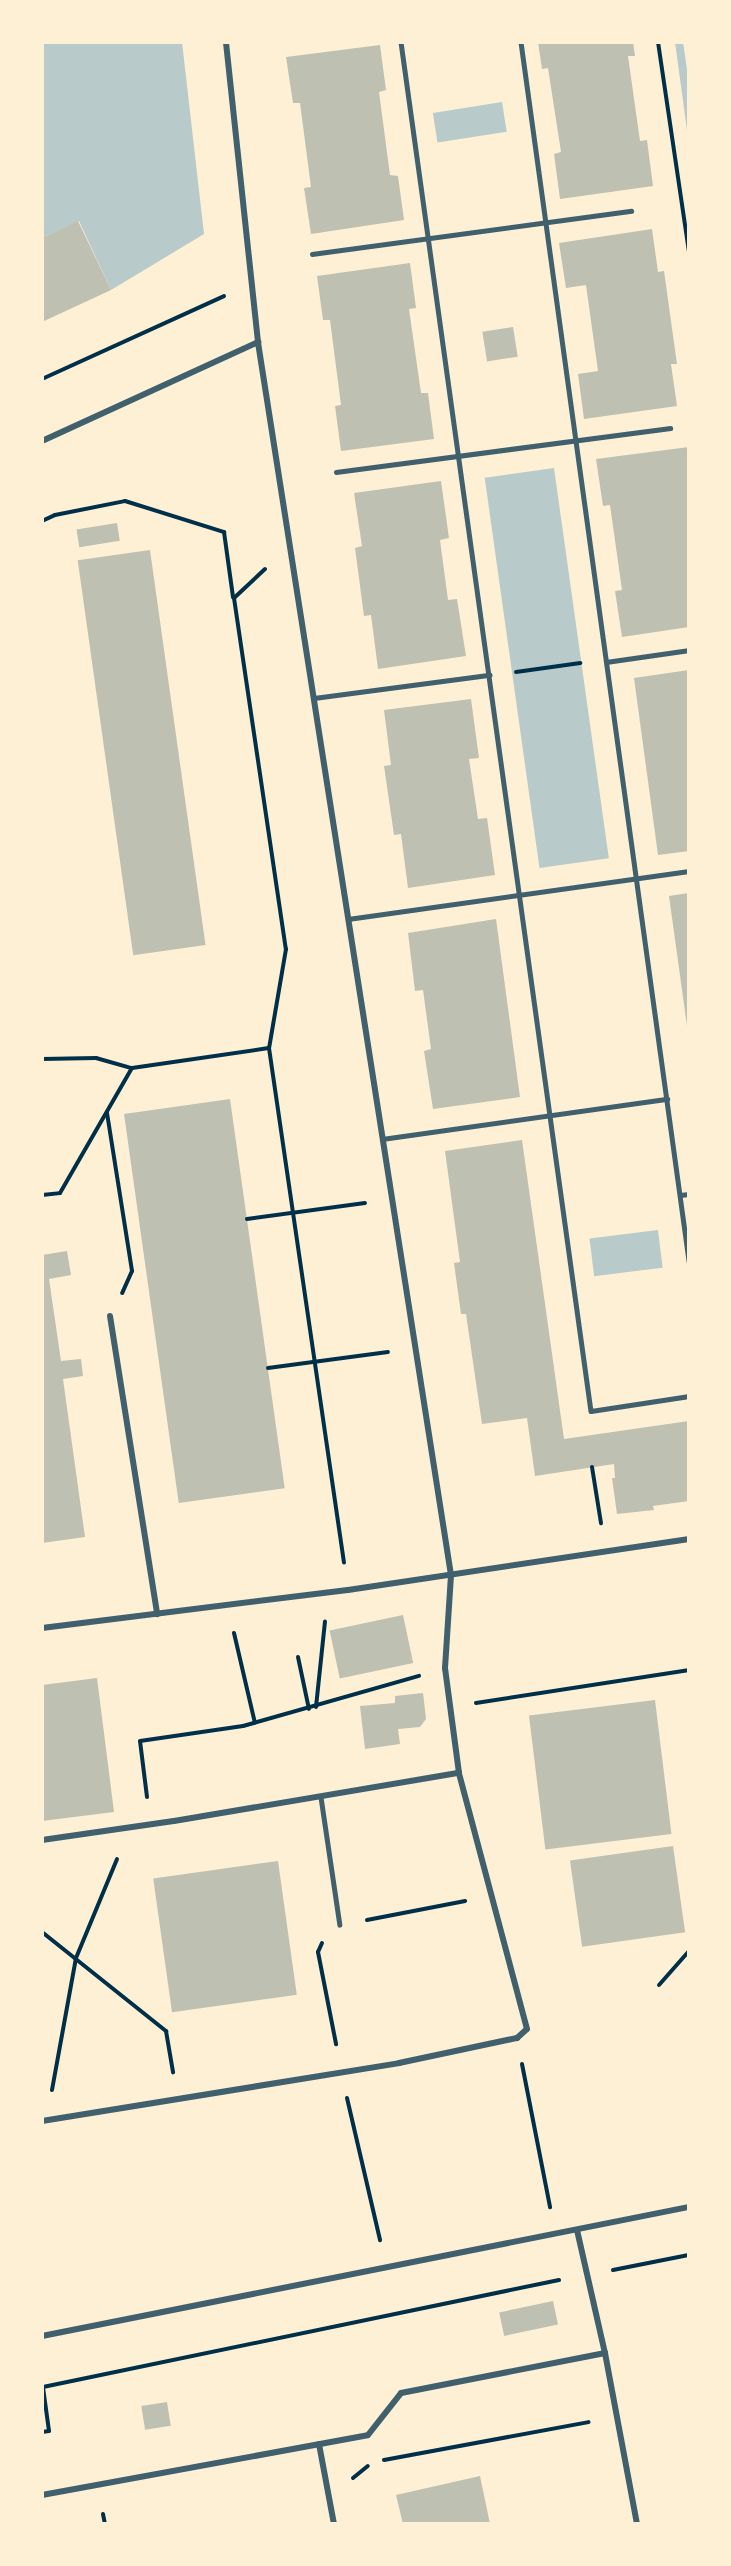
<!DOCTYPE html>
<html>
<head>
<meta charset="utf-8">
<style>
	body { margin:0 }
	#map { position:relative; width:731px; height:2566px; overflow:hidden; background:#fdf0d5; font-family:Raleway,sans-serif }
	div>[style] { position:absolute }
	.green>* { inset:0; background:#b9caca; transform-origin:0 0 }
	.building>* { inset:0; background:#bec0b2; transform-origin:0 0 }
	.path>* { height:4px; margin:-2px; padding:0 2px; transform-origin:2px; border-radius:2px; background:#003049 }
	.service>* { height:4.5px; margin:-2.25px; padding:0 2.25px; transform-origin:2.25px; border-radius:2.25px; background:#3f606c }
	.minor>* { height:6px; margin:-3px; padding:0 3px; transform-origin:3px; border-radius:3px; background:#3f606c }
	span { translate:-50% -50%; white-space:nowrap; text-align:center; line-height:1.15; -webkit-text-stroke:5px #fdf0d5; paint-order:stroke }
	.frame { position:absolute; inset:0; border:44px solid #fdf0d5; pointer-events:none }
</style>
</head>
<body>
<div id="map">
	<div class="green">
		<i style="clip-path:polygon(42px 42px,182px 42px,204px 234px,111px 290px,79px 221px,42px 238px)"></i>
		<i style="clip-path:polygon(675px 42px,683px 42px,689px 83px,689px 145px)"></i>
		<i style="left:502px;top:102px;width:30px;height:70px;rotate:81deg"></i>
		<i style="left:554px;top:468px;width:394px;height:70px;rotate:82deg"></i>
		<i style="left:658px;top:1230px;width:38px;height:69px;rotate:83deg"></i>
	</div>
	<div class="building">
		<i style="clip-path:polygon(538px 42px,633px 42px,635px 56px,628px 56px,640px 141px,647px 140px,653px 186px,560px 199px,554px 154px,561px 152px,548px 68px,542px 69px)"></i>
		<i style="clip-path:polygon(380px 45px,386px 90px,379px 92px,390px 175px,398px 176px,404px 220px,311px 234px,304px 188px,311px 187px,300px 103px,293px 103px,286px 57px)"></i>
		<i style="clip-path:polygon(78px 221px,111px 290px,42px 322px,42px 238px)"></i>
		<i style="clip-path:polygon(652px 229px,658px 272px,664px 271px,677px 364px,671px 364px,677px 406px,584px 419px,578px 374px,598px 371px,586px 285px,566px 288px,559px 243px)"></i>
		<i style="clip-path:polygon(410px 263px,416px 308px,409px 309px,421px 393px,428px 393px,434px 439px,341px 451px,335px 406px,341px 405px,330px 320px,323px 320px,317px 276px)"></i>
		<i style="left:513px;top:327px;width:30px;height:31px;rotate:81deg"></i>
		<i style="clip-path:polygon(689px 447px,689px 627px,622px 637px,615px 591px,622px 590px,610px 505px,603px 506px,596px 459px)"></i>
		<i style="clip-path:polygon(441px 481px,449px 538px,440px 540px,448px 600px,457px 599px,466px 656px,378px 669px,371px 615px,364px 616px,355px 548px,362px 546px,354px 493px)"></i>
		<i style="left:117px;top:523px;width:18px;height:41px;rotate:81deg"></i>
		<i style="left:150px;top:550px;width:399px;height:73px;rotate:82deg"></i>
		<i style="clip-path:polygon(689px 670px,689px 851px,658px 855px,634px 678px)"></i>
		<i style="clip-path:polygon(471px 699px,479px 758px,469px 759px,478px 819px,487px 818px,495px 875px,408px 888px,401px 834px,394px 835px,384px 766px,391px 765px,384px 710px)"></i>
		<i style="clip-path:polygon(689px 893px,689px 1033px,688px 1033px,669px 896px)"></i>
		<i style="clip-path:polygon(496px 919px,520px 1097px,433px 1109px,424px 1051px,431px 1049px,423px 990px,415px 991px,408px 933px)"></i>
		<i style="left:230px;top:1099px;width:393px;height:107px;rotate:82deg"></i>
		<i style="clip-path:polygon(522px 1140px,564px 1439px,689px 1421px,689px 1501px,653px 1506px,654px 1510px,617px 1514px,612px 1478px,615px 1478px,614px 1464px,535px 1476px,527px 1418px,482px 1424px,466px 1314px,461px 1314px,454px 1263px,460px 1262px,445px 1151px)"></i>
		<i style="clip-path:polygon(67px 1251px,71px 1275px,49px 1279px,61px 1361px,81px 1359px,83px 1376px,63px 1379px,85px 1537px,42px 1543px,42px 1255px)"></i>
		<i style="left:403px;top:1615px;width:49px;height:75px;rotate:78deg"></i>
		<i style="clip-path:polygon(97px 1678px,114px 1812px,42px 1821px,42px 1685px)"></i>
		<i style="clip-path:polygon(423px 1693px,426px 1719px,420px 1727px,398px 1729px,400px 1744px,365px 1749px,360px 1706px,395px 1703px,395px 1696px)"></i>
		<i style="left:655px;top:1700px;width:135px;height:127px;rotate:83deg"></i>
		<i style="left:673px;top:1846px;width:87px;height:104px;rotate:82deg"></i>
		<i style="left:278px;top:1861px;width:135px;height:126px;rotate:82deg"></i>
		<i style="left:553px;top:2301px;width:24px;height:55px;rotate:78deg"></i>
		<i style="left:167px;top:2402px;width:24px;height:26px;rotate:81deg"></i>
		<i style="clip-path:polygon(480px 2476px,490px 2524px,403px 2524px,396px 2495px)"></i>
	</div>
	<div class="path">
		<i style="left:658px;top:42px;width:212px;rotate:81.6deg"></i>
		<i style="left:42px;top:379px;width:200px;rotate:-24.5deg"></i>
		<i style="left:42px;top:521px;width:14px;rotate:-25deg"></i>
		<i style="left:55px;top:515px;width:71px;rotate:-11.3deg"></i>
		<i style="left:125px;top:501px;width:104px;rotate:17.4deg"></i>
		<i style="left:224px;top:532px;width:66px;rotate:82.1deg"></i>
		<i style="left:265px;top:569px;width:42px;rotate:136.9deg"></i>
		<i style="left:234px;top:598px;width:355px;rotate:81.6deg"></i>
		<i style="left:286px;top:949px;width:100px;rotate:99.7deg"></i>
		<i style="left:269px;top:1048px;width:520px;rotate:81.71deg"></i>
		<i style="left:516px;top:672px;width:65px;rotate:-8deg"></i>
		<i style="left:42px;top:1059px;width:54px;rotate:-1.1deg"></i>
		<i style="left:96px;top:1058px;width:37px;rotate:16deg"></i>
		<i style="left:107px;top:1113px;width:160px;rotate:81deg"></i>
		<i style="left:132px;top:1271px;width:24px;rotate:114deg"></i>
		<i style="left:42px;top:1195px;width:18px;rotate:-6deg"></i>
		<i style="left:60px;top:1193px;width:144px;rotate:-60.1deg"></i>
		<i style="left:132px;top:1068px;width:138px;rotate:-8.3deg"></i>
		<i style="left:247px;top:1219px;width:119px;rotate:-7.7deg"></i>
		<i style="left:268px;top:1368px;width:121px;rotate:-7.6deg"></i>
		<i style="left:592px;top:1467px;width:57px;rotate:80.9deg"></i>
		<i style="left:234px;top:1633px;width:92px;rotate:76.9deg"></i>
		<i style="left:298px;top:1657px;width:53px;rotate:78.1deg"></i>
		<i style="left:476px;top:1703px;width:216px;rotate:-8.8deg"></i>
		<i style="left:316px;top:1707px;width:86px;rotate:-84deg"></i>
		<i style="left:147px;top:1797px;width:56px;rotate:-97.1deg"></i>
		<i style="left:140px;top:1741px;width:104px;rotate:-8.3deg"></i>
		<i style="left:243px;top:1726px;width:183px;rotate:-15.9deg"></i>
		<i style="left:367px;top:1920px;width:100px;rotate:-11deg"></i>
		<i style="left:42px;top:1932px;width:159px;rotate:38.6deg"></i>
		<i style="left:166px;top:2031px;width:42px;rotate:80.3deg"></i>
		<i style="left:322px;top:1943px;width:10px;rotate:114deg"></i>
		<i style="left:318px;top:1952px;width:94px;rotate:78.9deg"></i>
		<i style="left:659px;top:1985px;width:45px;rotate:-48.6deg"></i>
		<i style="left:522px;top:2064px;width:146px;rotate:78.9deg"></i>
		<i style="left:52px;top:2090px;width:134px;rotate:-79.7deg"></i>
		<i style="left:76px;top:1958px;width:107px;rotate:-67.5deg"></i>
		<i style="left:347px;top:2098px;width:146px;rotate:76.9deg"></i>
		<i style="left:613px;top:2270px;width:77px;rotate:-11.2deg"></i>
		<i style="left:42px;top:2432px;width:7px;rotate:-8deg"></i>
		<i style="left:49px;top:2431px;width:44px;rotate:-97.8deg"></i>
		<i style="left:43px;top:2387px;width:527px;rotate:-11.72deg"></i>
		<i style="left:384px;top:2460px;width:208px;rotate:-10.5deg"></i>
		<i style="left:353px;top:2478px;width:19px;rotate:-39deg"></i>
		<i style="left:103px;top:2514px;width:10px;rotate:79deg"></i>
	</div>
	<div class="service">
		<i style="left:401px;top:42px;width:1382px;rotate:82.1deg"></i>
		<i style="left:591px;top:1411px;width:99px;rotate:-8.7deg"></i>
		<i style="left:521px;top:42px;width:1231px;rotate:82.15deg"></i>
		<i style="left:312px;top:254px;width:322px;rotate:-7.7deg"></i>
		<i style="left:336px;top:472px;width:337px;rotate:-7.5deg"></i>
		<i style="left:606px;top:662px;width:84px;rotate:-8.2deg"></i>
		<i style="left:314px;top:698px;width:177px;rotate:-7.5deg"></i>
		<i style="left:348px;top:919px;width:344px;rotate:-8deg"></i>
		<i style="left:382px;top:1139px;width:288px;rotate:-8deg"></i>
		<i style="left:680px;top:1195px;width:9px;rotate:-6deg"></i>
		<i style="left:321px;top:1797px;width:129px;rotate:81.6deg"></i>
	</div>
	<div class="minor">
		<i style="left:42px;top:441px;width:238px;rotate:-24.6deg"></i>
		<i style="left:110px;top:1316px;width:302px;rotate:81deg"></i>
		<i style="left:42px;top:1628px;width:308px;rotate:-7.1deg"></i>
		<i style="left:348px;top:1590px;width:345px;rotate:-8.5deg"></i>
		<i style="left:42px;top:1840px;width:133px;rotate:-8.2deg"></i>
		<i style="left:174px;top:1821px;width:289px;rotate:-9.6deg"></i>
		<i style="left:42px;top:2121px;width:362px;rotate:-9.2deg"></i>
		<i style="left:399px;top:2063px;width:121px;rotate:-12deg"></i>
		<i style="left:517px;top:2038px;width:13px;rotate:-42deg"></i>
		<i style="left:527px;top:2029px;width:265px;rotate:-104.9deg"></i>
		<i style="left:459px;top:1773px;width:106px;rotate:-97.6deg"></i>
		<i style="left:445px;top:1668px;width:93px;rotate:-86.3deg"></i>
		<i style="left:451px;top:1575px;width:1248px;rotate:-98.9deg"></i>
		<i style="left:258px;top:342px;width:302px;rotate:-96.1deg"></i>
		<i style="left:577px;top:2230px;width:126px;rotate:77.2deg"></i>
		<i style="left:605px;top:2353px;width:174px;rotate:79.4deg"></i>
		<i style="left:42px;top:2336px;width:660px;rotate:-11.28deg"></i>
		<i style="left:319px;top:2444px;width:81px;rotate:79.4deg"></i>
		<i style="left:42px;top:2495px;width:331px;rotate:-10.4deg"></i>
		<i style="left:368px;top:2435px;width:53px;rotate:-51.8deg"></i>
		<i style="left:401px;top:2393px;width:208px;rotate:-11.1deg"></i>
	</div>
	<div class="frame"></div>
</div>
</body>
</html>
